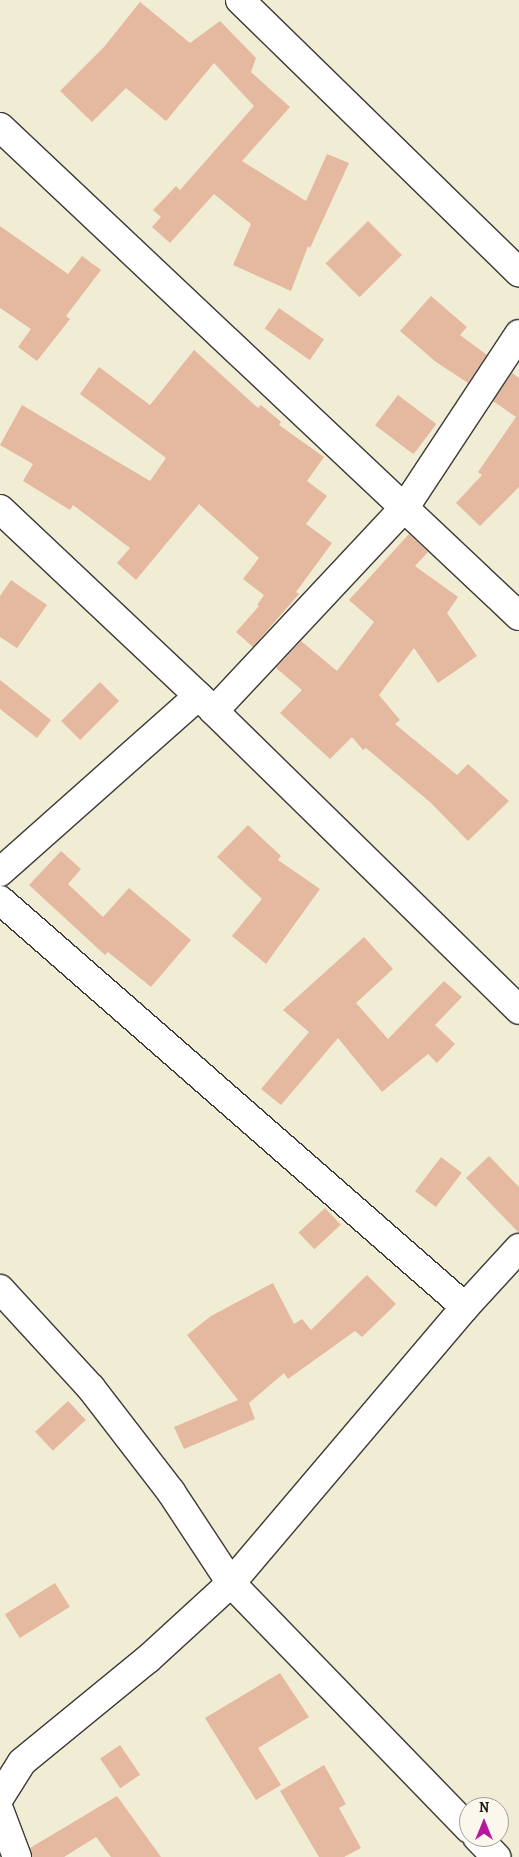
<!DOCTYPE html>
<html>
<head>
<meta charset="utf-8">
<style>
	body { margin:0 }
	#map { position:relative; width:519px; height:1857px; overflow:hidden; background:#f1ecd4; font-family:Alegreya,serif }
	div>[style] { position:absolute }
	.building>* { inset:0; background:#e5b9a0; transform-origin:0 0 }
	.roads { filter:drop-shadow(1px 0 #3c3b38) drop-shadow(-1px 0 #3c3b38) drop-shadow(0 1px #3c3b38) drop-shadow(0 -1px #3c3b38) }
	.street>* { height:28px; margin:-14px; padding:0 14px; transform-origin:14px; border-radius:14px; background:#fff }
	span { translate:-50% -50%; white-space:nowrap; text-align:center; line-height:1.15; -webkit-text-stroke:4px #fbf7ec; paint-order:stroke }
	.north { position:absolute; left:459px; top:1797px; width:50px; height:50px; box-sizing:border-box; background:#fbf7ec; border:1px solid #a29f99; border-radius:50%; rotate:0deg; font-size:14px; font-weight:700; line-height:20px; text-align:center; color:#1c1c1c }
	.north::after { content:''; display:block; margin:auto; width:18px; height:22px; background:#b5179e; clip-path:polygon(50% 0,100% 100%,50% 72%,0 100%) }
</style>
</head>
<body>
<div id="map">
	<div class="building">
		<i style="clip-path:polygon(140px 2px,190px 43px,220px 21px,256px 58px,251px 72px,290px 107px,242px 161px,306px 201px,327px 154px,349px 163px,310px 248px,308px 246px,291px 291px,233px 265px,251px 224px,214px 194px,170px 243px,152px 227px,161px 217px,153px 210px,176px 186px,180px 190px,254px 106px,214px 63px,166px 121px,126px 88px,92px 122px,60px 91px,104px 47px)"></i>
		<i style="left:368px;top:221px;width:48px;height:60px;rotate:45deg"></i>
		<i style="clip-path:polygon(0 226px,68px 274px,82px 256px,101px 270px,66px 316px,70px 319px,37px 361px,18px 347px,31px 329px,0 308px)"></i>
		<i style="clip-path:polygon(431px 296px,467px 327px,460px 335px,487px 355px,468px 383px,436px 362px,400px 331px)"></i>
		<i style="left:279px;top:308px;width:55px;height:25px;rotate:35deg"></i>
		<i style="clip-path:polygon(194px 350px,258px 408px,261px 405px,281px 422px,279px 425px,324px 457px,307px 481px,327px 496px,306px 524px,332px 543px,296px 592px,299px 594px,253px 647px,236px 632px,259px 606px,257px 605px,264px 595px,243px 579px,259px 558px,199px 504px,136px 580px,117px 563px,130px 548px,73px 505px,70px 510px,23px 481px,33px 464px,0 445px,22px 405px,150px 481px,166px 458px,80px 394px,99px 367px,150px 405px)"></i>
		<i style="clip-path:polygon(512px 373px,519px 378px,519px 487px,480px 526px,456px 503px,482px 475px,478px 472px,516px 417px,493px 401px)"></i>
		<i style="left:398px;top:395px;width:48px;height:38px;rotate:37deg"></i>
		<i style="clip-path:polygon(409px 534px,428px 552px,415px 566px,458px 597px,447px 613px,477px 656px,438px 683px,414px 648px,379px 695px,400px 720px,395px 724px,457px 775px,468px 764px,509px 801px,468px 841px,431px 803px,366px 748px,363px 750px,352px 737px,330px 759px,280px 713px,302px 690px,276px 668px,301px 641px,337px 671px,374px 622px,349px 600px)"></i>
		<i style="clip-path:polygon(11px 580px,47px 605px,17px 648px,0 637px,0 596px)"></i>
		<i style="clip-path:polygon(0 680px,51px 720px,37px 738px,0 709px)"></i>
		<i style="left:100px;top:682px;width:27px;height:55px;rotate:45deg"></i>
		<i style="clip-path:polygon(248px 825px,281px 856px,278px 860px,320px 889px,266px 964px,232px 936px,262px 899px,217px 857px)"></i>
		<i style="clip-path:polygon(61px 851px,81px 869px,68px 884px,103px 917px,129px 888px,191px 940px,151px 987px,108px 952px,105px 955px,29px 885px)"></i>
		<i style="clip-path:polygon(364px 937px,393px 969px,356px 1003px,388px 1039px,444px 981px,462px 997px,435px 1025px,455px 1044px,437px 1063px,428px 1054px,382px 1092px,338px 1038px,281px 1105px,261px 1089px,309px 1032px,283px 1010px)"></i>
		<i style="clip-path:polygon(489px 1156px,519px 1187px,519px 1233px,466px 1178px)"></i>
		<i style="left:441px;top:1157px;width:26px;height:43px;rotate:37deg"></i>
		<i style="left:325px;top:1208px;width:23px;height:36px;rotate:47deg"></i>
		<i style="clip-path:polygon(367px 1275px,396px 1304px,362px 1337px,355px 1331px,288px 1379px,284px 1373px,249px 1403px,255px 1419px,184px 1449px,174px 1427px,238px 1400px,187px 1335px,211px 1316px,273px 1283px,294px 1324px,302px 1319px,311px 1330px)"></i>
		<i style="left:68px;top:1401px;width:26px;height:45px;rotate:47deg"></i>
		<i style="left:55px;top:1583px;width:28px;height:59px;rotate:58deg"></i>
		<i style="clip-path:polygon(280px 1673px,309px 1717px,258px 1748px,281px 1785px,256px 1800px,205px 1718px)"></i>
		<i style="left:120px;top:1745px;width:36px;height:24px;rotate:56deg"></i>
		<i style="clip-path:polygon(324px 1765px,346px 1804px,339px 1808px,361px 1848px,344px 1857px,319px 1857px,280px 1791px)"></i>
		<i style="clip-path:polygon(117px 1796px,161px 1857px,111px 1857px,96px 1837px,64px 1857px,32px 1857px,30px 1848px)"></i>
	</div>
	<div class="roads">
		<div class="street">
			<i style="left:240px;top:0;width:390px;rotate:44.3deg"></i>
			<i style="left:0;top:127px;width:713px;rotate:43.3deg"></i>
			<i style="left:0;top:509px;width:294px;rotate:43.3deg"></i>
			<i style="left:214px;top:711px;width:427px;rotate:44.4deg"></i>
			<i style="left:214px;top:711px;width:279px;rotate:-46.9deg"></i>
			<i style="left:405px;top:507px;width:207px;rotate:-56.6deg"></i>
			<i style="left:0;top:872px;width:265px;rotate:-41.6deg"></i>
			<i style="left:0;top:900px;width:618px;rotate:41.19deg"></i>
			<i style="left:0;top:1289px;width:134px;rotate:47.4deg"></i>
			<i style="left:91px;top:1388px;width:131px;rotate:52.4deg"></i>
			<i style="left:171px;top:1492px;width:109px;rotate:56.6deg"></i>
			<i style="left:231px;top:1583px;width:342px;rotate:45.9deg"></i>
			<i style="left:0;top:1797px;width:41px;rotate:-57.8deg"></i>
			<i style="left:22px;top:1762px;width:163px;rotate:-39.3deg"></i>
			<i style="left:148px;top:1659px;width:113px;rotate:-42.5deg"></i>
			<i style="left:231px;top:1583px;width:362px;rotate:-49.7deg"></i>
			<i style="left:465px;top:1307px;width:80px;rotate:-47.5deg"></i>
			<i style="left:0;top:1812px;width:48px;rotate:69.3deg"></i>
			<i style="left:477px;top:1837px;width:28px;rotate:46deg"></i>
		</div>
	</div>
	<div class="north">N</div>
</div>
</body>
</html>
